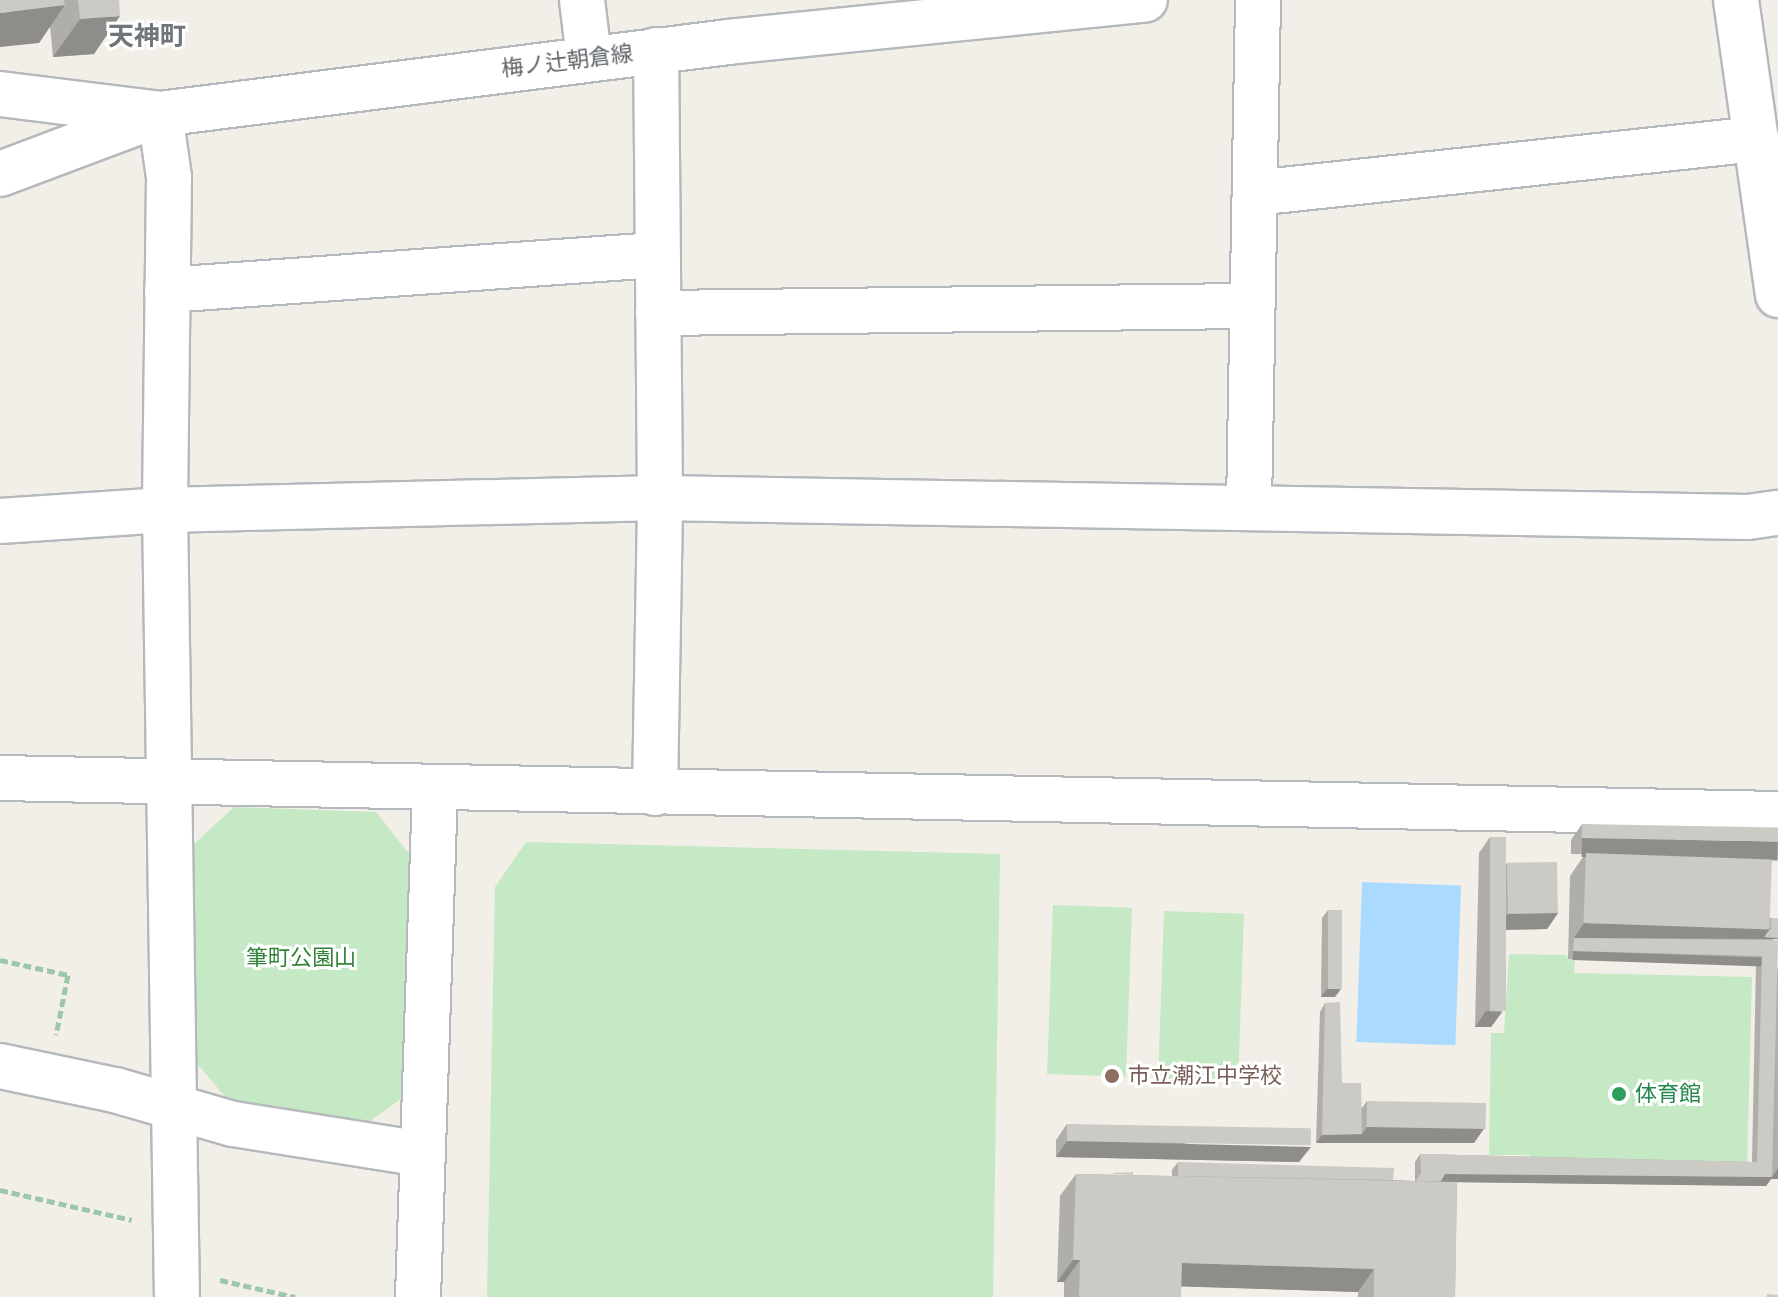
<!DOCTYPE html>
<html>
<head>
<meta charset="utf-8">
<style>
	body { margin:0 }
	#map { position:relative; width:1778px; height:1297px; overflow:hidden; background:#f1efe8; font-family:"PT Sans Narrow","Noto Sans JP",sans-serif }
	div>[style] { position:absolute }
	.green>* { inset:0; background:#c5e8c5; transform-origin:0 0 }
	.water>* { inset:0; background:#aadaff; transform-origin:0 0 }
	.path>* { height:5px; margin-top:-2.5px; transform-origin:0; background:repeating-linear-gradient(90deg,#9cc7a9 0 8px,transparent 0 12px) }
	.roads { filter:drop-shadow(2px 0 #b5b8bc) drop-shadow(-2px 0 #b5b8bc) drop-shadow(0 2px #b5b8bc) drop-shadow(0 -2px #b5b8bc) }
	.minor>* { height:44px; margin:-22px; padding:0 22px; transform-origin:22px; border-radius:22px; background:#fff }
	.secondary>* { height:44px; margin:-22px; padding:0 22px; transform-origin:22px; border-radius:22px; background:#fff }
	.wall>* { inset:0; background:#afaea9 }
	.shaded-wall>* { inset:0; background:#8f8d8a; transform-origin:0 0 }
	.building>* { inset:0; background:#cccac5; transform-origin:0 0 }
	.dots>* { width:22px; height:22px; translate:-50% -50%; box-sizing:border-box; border:4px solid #fff; border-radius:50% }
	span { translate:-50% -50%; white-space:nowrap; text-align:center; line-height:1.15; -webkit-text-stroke:6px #fff; paint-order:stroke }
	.street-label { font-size:22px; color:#5f6368 }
	.park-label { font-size:22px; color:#348238 }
	.education-label { font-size:22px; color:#785e54 }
	.left { translate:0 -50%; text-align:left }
	.leisure-label { font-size:22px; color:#27864d }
	.quarter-label { font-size:26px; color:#70757a; font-weight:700 }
</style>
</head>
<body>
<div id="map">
	<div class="green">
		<i style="clip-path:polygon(234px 807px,376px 812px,410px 855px,405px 1096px,359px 1129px,227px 1099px,195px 1061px,192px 846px)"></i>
		<i style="clip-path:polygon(526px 842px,1000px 854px,993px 1297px,487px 1297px,495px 887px)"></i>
		<i style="left:1053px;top:905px;width:79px;height:169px;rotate:2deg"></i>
		<i style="left:1164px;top:911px;width:80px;height:169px;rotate:2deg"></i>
		<i style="clip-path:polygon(1509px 954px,1567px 955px,1568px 959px,1575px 959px,1574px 973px,1752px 977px,1747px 1170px,1530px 1167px,1530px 1155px,1489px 1155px,1491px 1033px,1504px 1033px)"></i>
	</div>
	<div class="water">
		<i style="left:1362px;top:882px;width:99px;height:160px;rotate:2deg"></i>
	</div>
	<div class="path">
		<i style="left:0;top:960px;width:70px;rotate:12.4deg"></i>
		<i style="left:68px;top:975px;width:61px;rotate:101.3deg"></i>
		<i style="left:0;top:1190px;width:135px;rotate:12.8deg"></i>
		<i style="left:220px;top:1280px;width:77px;rotate:12.8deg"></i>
	</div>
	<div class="roads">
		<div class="minor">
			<i style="left:582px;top:0;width:58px;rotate:83.1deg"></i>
			<i style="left:1736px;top:0;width:298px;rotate:81.9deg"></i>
			<i style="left:0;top:94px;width:161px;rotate:7.1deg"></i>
			<i style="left:160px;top:114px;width:64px;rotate:81.9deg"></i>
			<i style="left:169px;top:177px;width:333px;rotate:90.7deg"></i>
			<i style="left:165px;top:510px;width:787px;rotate:89.13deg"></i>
			<i style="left:1255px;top:193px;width:504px;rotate:-6.15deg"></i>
			<i style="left:167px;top:290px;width:492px;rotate:-4.1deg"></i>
			<i style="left:658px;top:313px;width:594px;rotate:-0.68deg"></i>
			<i style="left:1249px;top:506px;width:506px;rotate:-88.98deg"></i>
			<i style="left:0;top:521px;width:165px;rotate:-3.8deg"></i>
			<i style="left:165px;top:510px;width:495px;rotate:-1.4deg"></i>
			<i style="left:660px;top:498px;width:1088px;rotate:1deg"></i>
			<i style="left:1748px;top:517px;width:30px;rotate:-8deg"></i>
			<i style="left:0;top:778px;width:1778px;rotate:1.16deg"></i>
			<i style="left:655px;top:793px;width:295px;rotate:-89deg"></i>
			<i style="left:660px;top:498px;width:448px;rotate:-90.5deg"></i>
			<i style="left:0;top:1066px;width:117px;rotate:11.8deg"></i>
			<i style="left:115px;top:1090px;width:123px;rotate:16.1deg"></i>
			<i style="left:233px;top:1124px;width:192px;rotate:9deg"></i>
			<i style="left:418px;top:1297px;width:508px;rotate:-88.08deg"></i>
		</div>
		<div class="secondary">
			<i style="left:0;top:174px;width:171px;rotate:-20.6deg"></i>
			<i style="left:160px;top:114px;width:573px;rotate:-7.22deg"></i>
			<i style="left:728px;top:42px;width:419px;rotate:-5.8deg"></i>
		</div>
	</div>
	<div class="wall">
		<i style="clip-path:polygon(0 0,119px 0,94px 54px,53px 57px,50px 26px,39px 43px)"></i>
		<i style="clip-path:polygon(1582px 824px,1778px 856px,1642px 855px,1771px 918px,1777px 969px,1778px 968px,1778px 1179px,1771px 1179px,1766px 1186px,1457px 1182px,1455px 1297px,1358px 1297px,1358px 1292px,1181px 1286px,1181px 1297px,1064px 1297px,1064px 1282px,1057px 1282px,1060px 1196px,1076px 1174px,1172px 1176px,1172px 1170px,1178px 1162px,1393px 1180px,1415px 1181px,1415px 1162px,1420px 1154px,1752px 1162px,1756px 964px,1568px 959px,1570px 876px,1585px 854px,1571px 854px,1571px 840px)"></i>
		<i style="clip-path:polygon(1490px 837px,1506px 865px,1507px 863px,1558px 913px,1547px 929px,1504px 930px,1502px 1012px,1491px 1027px,1475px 1027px,1479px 853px)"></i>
		<i style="clip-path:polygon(1328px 910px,1335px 997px,1321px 997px,1322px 918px)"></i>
		<i style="clip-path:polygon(1325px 1003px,1342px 1083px,1362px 1108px,1367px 1101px,1485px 1127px,1474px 1143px,1316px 1143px,1320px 1012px)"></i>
		<i style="clip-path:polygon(1067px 1124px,1299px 1162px,1056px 1157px,1056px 1140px)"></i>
	</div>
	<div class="shaded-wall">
		<i style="clip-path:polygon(65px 5px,39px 43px,0 47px,0 13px)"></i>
		<i style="clip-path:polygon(120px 16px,94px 54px,53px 57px,80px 19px)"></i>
		<i style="left:1582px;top:838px;width:196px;height:19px;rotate:1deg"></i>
		<i style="clip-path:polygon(1558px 913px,1547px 929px,1496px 930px,1508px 914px)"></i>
		<i style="clip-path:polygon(1584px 923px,1771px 928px,1778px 939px,1574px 938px)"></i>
		<i style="left:1573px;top:951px;width:189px;height:9px;rotate:2deg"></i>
		<i style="clip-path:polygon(1327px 989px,1341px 989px,1335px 997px,1321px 997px)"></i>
		<i style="clip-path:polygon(1486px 1011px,1502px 1012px,1491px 1027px,1475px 1027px)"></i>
		<i style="clip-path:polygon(1367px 1127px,1485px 1127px,1474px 1143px,1316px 1143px,1322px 1135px,1362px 1134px)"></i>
		<i style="clip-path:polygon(1067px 1141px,1311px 1147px,1299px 1162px,1056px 1157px)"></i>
		<i style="clip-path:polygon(1778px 1168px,1778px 1179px,1771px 1179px,1766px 1186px,1439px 1182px,1445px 1174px,1772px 1177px)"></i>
		<i style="clip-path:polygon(1073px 1260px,1080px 1260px,1064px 1282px,1057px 1282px)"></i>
		<i style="clip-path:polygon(1182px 1263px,1374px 1269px,1358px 1292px,1166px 1286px)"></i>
	</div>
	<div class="building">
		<i style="clip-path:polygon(0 0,64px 0,65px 5px,0 13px)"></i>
		<i style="clip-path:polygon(78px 0,119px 0,120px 16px,80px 19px)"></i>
		<i style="left:1582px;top:824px;width:196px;height:14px;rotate:1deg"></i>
		<i style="left:1490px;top:837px;width:16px;height:174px"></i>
		<i style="left:1586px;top:853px;width:186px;height:70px;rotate:2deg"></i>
		<i style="left:1557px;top:862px;width:51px;height:50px;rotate:89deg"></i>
		<i style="left:1328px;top:910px;width:14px;height:79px"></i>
		<i style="clip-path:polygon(1771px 918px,1778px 918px,1778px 938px,1764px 937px,1771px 928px)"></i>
		<i style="clip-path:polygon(1574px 938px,1778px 940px,1772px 1177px,1445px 1174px,1441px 1181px,1416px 1181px,1421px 1173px,1420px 1154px,1757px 1162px,1762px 956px,1573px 951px)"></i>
		<i style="clip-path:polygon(1340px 1002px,1342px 1083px,1361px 1083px,1362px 1134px,1322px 1135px,1325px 1003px)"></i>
		<i style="left:1367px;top:1101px;width:119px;height:26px;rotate:1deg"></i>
		<i style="left:1067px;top:1124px;width:244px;height:17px;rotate:1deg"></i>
		<i style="clip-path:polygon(1178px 1162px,1394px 1168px,1393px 1180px,1178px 1176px)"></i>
		<i style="clip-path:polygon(1133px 1172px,1133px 1175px,1113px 1174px,1113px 1173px)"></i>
		<i style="clip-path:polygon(1076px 1174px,1457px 1182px,1455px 1297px,1374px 1297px,1374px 1269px,1182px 1263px,1181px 1297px,1079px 1297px,1080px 1260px,1073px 1260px)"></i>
		<i style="clip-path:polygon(1767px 1294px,1778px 1295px,1778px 1297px,1767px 1297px)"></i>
	</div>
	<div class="dots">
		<i style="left:1112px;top:1076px;background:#8d6e63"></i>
		<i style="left:1619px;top:1094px;background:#2e9e5b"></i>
	</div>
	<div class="street-label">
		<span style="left:567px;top:61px;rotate:-7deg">梅ノ辻朝倉線</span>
	</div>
	<div class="park-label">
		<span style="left:301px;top:958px">筆町公園山</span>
	</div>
	<div class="education-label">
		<span class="left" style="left:1128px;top:1076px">市立潮江中学校</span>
	</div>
	<div class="leisure-label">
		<span class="left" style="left:1635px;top:1094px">体育館</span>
	</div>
	<div class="quarter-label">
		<span style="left:147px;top:36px">天神町</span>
	</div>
</div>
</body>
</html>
